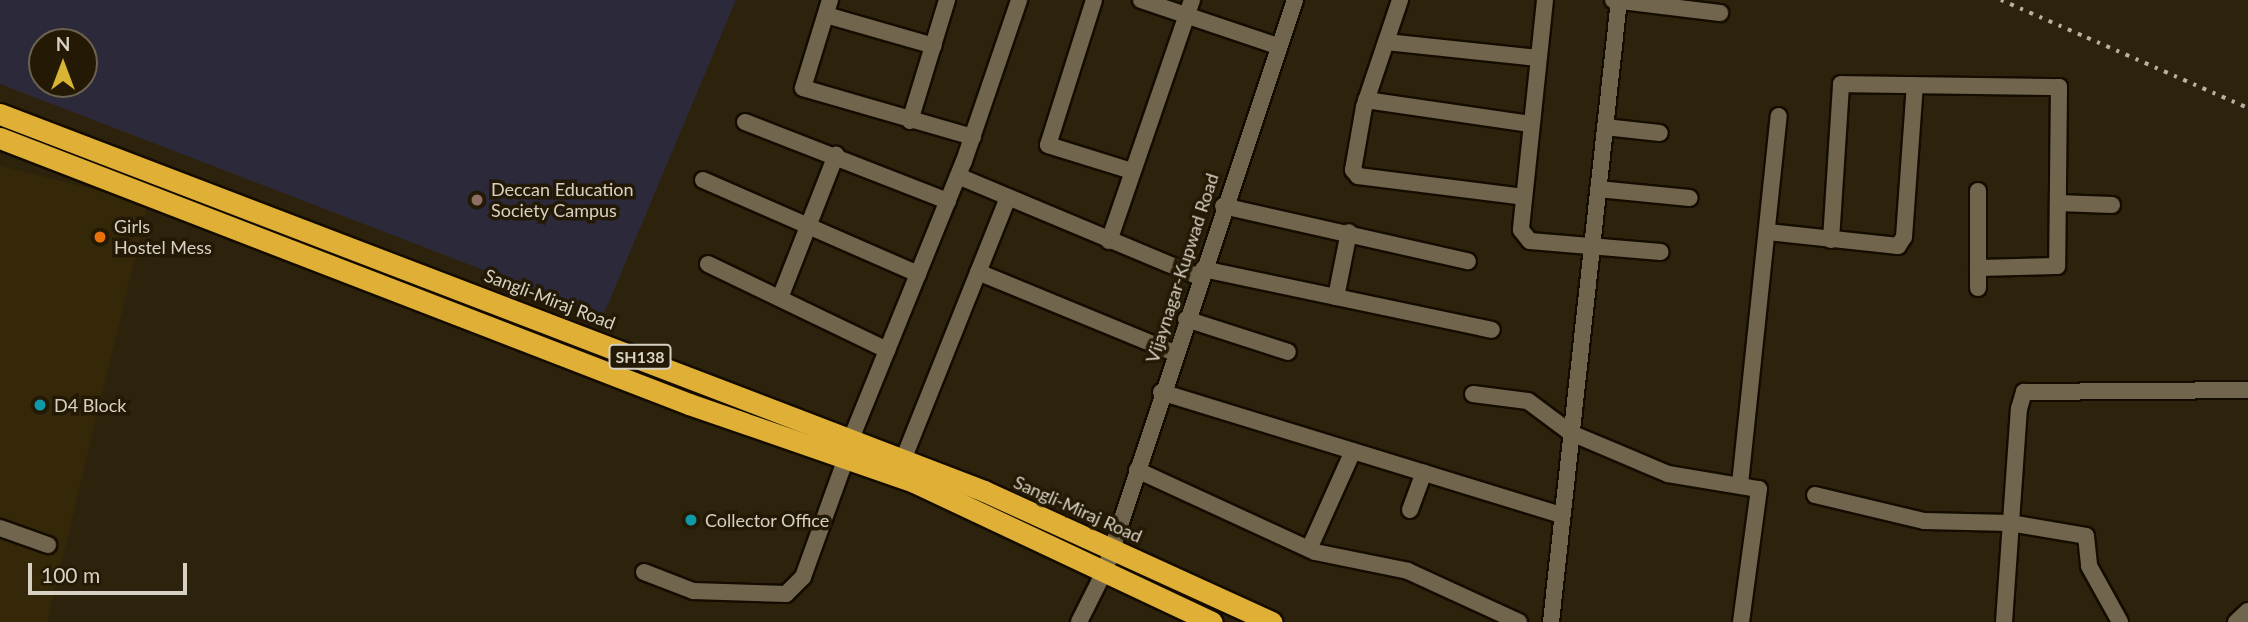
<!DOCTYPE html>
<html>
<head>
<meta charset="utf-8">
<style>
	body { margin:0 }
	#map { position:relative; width:2248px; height:622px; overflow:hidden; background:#2d230c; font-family:Lato,sans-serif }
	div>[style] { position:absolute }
	.built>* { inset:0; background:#352809 }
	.education>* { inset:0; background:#2c293a }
	.roads { filter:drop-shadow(2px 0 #150c00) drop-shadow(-2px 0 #150c00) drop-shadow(0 2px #150c00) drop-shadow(0 -2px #150c00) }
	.minor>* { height:16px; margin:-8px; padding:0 8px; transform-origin:8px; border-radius:8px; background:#71654d }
	.highway>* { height:21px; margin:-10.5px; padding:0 10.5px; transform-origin:10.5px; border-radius:10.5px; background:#dfb035 }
	.rail>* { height:3.5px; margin-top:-1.75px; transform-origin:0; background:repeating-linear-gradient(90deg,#bab3a3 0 3.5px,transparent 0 10.5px) }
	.dots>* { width:19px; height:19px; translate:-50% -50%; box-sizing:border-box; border:4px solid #231904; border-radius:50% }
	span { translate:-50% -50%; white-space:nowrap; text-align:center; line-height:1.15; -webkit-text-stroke:7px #231904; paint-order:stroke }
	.shield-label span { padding:2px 5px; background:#231904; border:2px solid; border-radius:5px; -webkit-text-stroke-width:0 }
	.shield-label { font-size:16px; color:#d7d1c3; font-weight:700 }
	.poi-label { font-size:18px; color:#d7d1c3 }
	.left { translate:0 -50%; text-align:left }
	.street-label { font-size:18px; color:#d7d1c3 }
	.north { position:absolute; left:28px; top:28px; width:70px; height:70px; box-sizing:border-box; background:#231904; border:2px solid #6b6350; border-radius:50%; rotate:0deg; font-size:19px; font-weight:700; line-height:28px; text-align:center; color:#d7d1c3 }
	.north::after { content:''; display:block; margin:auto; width:24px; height:32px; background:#d9b334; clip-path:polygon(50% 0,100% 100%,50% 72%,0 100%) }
	.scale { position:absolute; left:28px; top:563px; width:159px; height:32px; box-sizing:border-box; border:4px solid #d7d1c3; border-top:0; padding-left:9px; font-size:21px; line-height:24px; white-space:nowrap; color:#d7d1c3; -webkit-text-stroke:5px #231904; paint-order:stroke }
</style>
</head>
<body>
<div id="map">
	<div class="built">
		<i style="clip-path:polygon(0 166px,148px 203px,47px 622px,0 622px)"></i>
	</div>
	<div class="education">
		<i style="clip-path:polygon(evenodd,0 0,736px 0,603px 316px,0 84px,0 0,42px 42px,84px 42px,84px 84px,42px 84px,42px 42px)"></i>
	</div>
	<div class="roads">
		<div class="minor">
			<i style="left:830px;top:0;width:92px;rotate:107.1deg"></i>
			<i style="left:803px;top:88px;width:177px;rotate:16.1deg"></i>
			<i style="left:1094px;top:0;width:152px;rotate:107.6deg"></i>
			<i style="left:1048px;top:145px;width:88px;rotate:17.2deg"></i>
			<i style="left:1141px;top:0;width:145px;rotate:18.6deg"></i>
			<i style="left:1400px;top:0;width:113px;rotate:108.6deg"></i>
			<i style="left:1364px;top:107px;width:64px;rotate:99.9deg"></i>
			<i style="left:1353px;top:170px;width:8px;rotate:50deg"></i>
			<i style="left:1358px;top:176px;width:167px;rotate:7.2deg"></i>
			<i style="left:1545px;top:0;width:231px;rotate:96deg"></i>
			<i style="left:1521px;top:230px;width:14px;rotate:51deg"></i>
			<i style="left:1530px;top:241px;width:131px;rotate:4.8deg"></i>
			<i style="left:1613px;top:0;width:108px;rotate:6.9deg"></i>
			<i style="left:826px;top:15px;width:112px;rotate:16deg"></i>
			<i style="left:1386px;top:42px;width:153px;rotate:6deg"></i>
			<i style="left:1366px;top:100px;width:166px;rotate:8.3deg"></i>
			<i style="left:910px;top:121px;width:127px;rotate:-73deg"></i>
			<i style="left:745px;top:122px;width:218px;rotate:21.3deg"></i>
			<i style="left:1605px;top:127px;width:55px;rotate:6.2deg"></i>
			<i style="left:958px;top:176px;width:262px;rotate:22.7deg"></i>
			<i style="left:703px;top:180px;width:235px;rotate:23.6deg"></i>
			<i style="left:1598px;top:189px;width:92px;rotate:5.6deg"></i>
			<i style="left:1978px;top:191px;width:97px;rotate:90deg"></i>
			<i style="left:2058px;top:203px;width:54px;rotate:2.1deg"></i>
			<i style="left:1223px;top:206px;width:251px;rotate:12.7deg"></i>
			<i style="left:1768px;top:232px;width:131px;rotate:6.1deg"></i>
			<i style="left:1898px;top:246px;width:11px;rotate:-56deg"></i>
			<i style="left:1904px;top:237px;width:152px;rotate:-85.9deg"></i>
			<i style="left:1831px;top:240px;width:156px;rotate:-86.3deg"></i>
			<i style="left:1841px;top:84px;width:218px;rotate:0.8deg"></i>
			<i style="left:2059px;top:87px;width:179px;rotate:90.6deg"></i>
			<i style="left:2057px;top:266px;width:79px;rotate:178.5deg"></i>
			<i style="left:1109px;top:241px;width:255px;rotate:-71deg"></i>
			<i style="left:708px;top:264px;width:199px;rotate:25.7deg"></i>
			<i style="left:1203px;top:269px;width:295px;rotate:11.9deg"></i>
			<i style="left:978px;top:272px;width:213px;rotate:22.4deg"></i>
			<i style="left:1336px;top:297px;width:66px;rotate:-78.7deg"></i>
			<i style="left:780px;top:298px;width:154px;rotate:-68.6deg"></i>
			<i style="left:1186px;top:319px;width:107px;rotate:17.9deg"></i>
			<i style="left:1161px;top:392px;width:419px;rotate:17.1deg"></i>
			<i style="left:1473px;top:394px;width:55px;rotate:7.3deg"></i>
			<i style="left:1528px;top:401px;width:54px;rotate:36.7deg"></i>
			<i style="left:1571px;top:433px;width:105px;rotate:22.9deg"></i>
			<i style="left:1668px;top:474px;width:92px;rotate:9.4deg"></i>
			<i style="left:1759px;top:489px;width:134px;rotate:97.7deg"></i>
			<i style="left:851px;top:439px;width:300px;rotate:-67.9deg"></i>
			<i style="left:964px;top:161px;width:170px;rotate:-71.1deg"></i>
			<i style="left:903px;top:460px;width:283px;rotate:-68.2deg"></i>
			<i style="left:1137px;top:470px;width:196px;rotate:24.7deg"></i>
			<i style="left:1315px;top:552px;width:95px;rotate:11.5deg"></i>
			<i style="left:1408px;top:571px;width:122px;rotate:24.7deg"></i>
			<i style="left:1740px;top:484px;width:370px;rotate:-84deg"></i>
			<i style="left:1815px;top:495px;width:112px;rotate:13.4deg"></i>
			<i style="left:1924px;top:521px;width:86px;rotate:1.3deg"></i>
			<i style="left:2010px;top:523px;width:77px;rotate:9.7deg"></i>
			<i style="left:2086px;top:536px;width:30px;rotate:84deg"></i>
			<i style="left:2089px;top:566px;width:64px;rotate:61deg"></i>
			<i style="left:1410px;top:510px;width:40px;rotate:-69.8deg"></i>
			<i style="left:0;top:528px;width:51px;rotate:19.5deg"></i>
			<i style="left:1309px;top:549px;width:107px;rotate:-65.8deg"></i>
			<i style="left:644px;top:572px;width:53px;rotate:21.2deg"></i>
			<i style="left:693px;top:591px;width:93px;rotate:1.8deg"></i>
			<i style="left:786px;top:594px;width:24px;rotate:-45deg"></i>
			<i style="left:803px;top:577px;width:127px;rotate:-70.1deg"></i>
			<i style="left:1079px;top:622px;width:58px;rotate:-63.4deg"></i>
			<i style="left:1105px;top:570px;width:601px;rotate:-71.57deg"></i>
			<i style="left:1551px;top:622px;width:626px;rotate:-83.76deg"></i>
			<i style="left:2004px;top:622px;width:214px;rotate:-86deg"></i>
			<i style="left:2019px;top:409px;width:18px;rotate:-74deg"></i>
			<i style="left:2024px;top:392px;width:224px;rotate:-0.5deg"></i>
			<i style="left:2236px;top:622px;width:16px;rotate:-43deg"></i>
		</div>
		<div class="highway">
			<i style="left:0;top:114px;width:1054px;rotate:20.96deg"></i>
			<i style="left:984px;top:491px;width:316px;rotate:24.5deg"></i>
			<i style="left:0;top:138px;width:739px;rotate:21.11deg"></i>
			<i style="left:689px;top:404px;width:238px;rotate:19.1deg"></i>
			<i style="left:914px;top:482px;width:329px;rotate:25.2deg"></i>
		</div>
	</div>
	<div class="rail">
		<i style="left:2001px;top:0;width:270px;rotate:23.6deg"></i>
	</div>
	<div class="dots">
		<i style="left:477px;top:200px;background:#8d6e63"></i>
		<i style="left:100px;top:237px;background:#e8710a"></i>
		<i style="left:40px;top:405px;background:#0f9aa8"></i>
		<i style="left:691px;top:520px;background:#0f9aa8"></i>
	</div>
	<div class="shield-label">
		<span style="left:640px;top:357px">SH138</span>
	</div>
	<div class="poi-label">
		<span class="left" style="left:491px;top:200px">Deccan Education<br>Society Campus</span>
		<span class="left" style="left:114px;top:237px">Girls<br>Hostel Mess</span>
		<span class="left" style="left:54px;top:405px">D4 Block</span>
		<span class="left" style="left:705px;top:520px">Collector Office</span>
	</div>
	<div class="street-label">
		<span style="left:1182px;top:268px;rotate:-72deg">Vijaynagar-Kupwad Road</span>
		<span style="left:550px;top:299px;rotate:21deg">Sangli-Miraj Road</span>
		<span style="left:1078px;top:509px;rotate:24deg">Sangli-Miraj Road</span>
	</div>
	<div class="north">N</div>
	<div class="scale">100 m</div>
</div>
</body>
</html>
